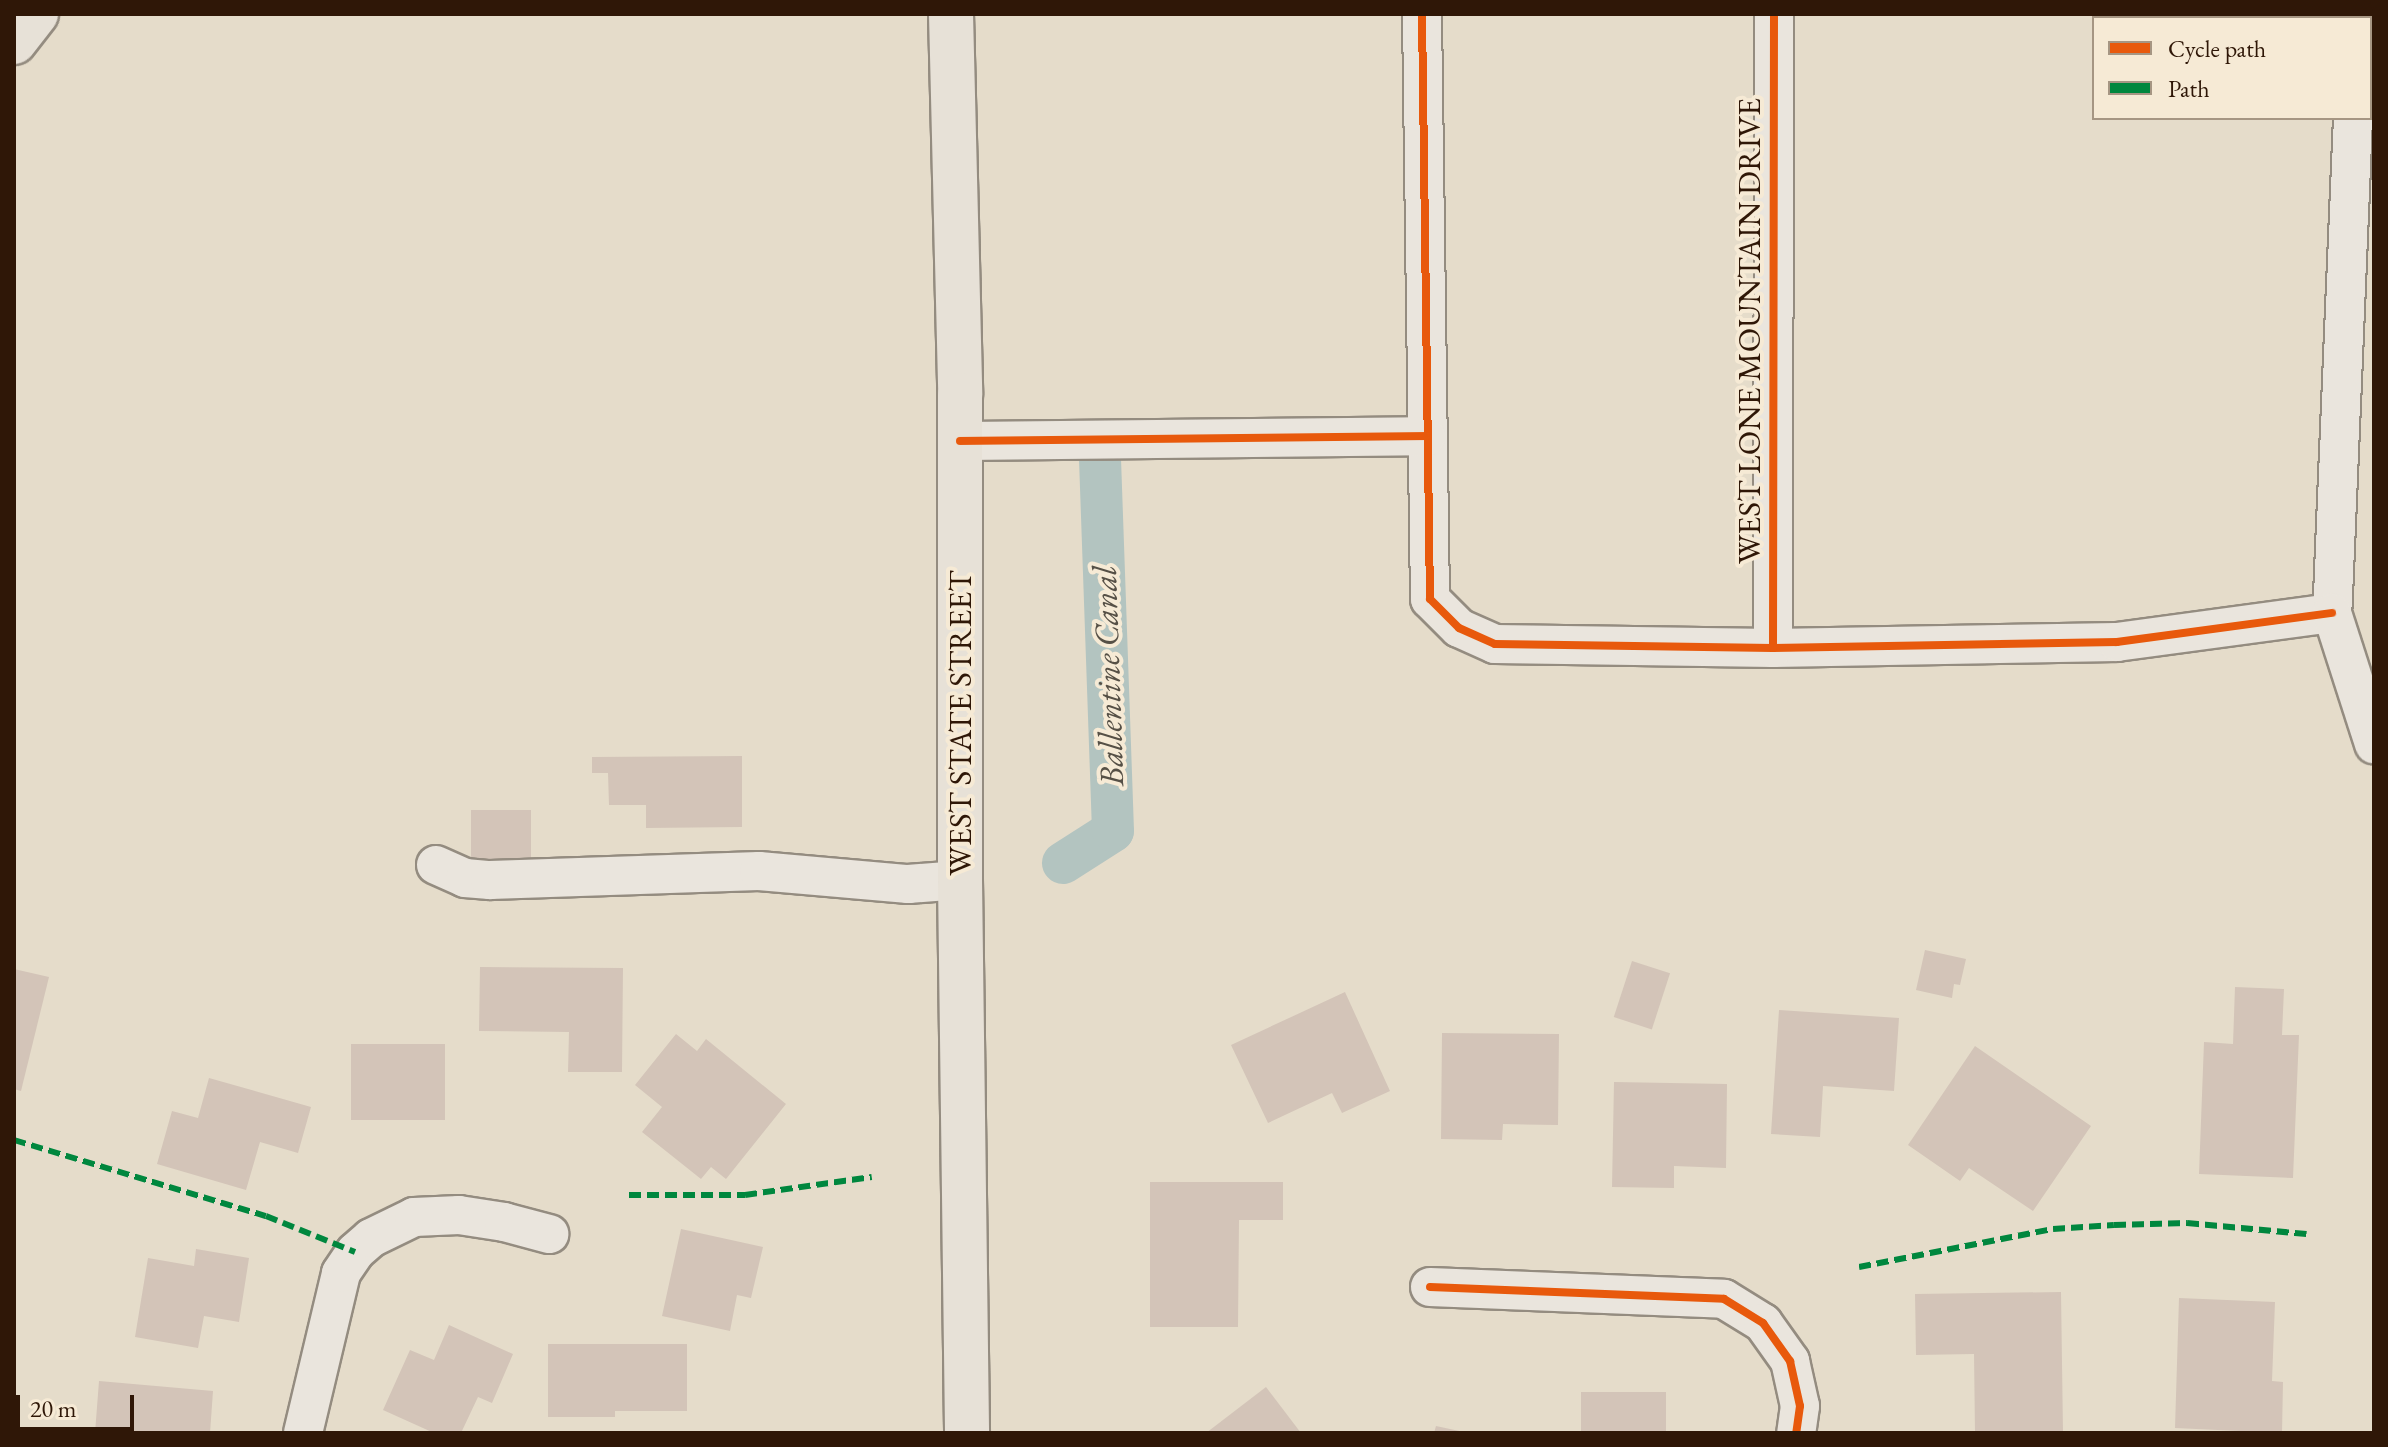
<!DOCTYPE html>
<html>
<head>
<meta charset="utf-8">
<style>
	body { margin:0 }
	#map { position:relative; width:2388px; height:1447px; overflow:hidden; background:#e5dcca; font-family:"EB Garamond",serif }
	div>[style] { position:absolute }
	.canal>* { height:42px; margin:-21px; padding:0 21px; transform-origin:21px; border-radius:21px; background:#b3c4c0 }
	.building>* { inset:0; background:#d3c4b8; transform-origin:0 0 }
	.roads { filter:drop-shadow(2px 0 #948c80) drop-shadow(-2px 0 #948c80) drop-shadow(0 2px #948c80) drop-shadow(0 -2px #948c80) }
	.minor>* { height:38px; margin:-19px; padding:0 19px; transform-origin:19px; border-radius:19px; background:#eae5dd }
	.major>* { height:44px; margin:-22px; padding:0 22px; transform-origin:22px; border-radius:22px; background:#e7e1d7 }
	.quiet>* { height:6px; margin-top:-3px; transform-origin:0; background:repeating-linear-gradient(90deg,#00873e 0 12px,transparent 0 18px) }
	.cycleway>* { height:8px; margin:-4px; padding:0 4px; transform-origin:4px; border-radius:4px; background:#e8590c }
	span { translate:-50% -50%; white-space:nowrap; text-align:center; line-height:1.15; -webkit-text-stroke:8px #f6ead5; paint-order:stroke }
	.street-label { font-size:32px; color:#2f1707 }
	.water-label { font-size:34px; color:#565046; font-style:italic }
	.frame { position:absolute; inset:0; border:16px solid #2f1707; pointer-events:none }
	.legend { position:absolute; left:2092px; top:16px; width:280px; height:104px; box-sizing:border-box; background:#f6ead5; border:2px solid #a69683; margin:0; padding:10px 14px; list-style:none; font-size:24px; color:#2f1707 }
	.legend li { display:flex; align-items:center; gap:16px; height:40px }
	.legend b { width:40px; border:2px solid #a69683 }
	.scale { position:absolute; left:16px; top:1395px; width:118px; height:36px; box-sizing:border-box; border:4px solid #2f1707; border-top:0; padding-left:10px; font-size:24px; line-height:28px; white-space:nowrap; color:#2f1707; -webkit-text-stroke:6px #f6ead5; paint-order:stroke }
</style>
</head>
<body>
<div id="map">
	<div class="canal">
		<i style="left:1063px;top:863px;width:59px;rotate:-32.6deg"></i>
		<i style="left:1113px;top:831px;width:370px;rotate:-92deg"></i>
	</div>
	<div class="building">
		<i style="clip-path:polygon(742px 756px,742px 827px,646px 828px,646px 805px,609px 805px,608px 773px,592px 773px,592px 757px)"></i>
		<i style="left:471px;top:810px;width:60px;height:57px"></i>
		<i style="clip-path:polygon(1925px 950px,1966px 959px,1960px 985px,1954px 984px,1952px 998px,1916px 990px)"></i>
		<i style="left:1632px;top:961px;width:40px;height:59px;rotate:18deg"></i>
		<i style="clip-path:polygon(480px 967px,623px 968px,622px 1072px,568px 1072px,569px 1032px,479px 1031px)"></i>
		<i style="clip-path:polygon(14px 969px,49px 977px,21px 1091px,14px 1089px)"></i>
		<i style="clip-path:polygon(2235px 987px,2284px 989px,2282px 1035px,2299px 1035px,2293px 1178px,2199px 1174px,2204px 1042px,2233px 1044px)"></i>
		<i style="clip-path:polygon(1345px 992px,1390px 1091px,1342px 1113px,1332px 1093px,1268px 1123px,1231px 1045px)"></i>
		<i style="clip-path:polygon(1779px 1010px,1899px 1018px,1894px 1091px,1823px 1086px,1820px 1137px,1771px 1134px)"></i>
		<i style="clip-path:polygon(1442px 1033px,1559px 1034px,1558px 1125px,1503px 1124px,1502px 1140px,1441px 1139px)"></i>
		<i style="clip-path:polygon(676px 1034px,697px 1051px,706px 1039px,786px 1104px,726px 1179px,711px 1167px,701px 1179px,642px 1132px,662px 1107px,635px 1085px)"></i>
		<i style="left:351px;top:1044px;width:94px;height:76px"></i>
		<i style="clip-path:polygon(1975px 1046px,2091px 1126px,2033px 1211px,1969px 1168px,1960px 1181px,1908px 1145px)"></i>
		<i style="clip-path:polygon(209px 1078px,311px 1107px,298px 1153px,260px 1142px,246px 1190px,157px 1164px,172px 1111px,198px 1118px)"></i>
		<i style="clip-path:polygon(1614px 1082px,1727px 1084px,1726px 1168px,1674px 1166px,1674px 1188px,1612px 1187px)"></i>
		<i style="clip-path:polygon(1150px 1182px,1283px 1182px,1283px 1220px,1239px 1220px,1238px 1327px,1150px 1327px)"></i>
		<i style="clip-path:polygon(681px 1229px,763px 1247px,751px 1298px,737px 1295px,730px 1331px,662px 1316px)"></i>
		<i style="clip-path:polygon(196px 1249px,249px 1258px,239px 1322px,204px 1316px,198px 1348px,135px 1337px,148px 1258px,194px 1266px)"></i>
		<i style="clip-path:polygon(2061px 1292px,2063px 1433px,1975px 1433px,1974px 1354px,1916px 1355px,1915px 1294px)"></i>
		<i style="clip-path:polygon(2179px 1298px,2275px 1302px,2272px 1381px,2283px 1382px,2282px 1433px,2175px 1428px)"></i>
		<i style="clip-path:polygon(449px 1325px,513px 1354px,492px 1403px,478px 1397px,461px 1433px,434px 1433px,383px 1410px,410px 1350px,434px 1360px)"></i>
		<i style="clip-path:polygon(548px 1344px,687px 1344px,687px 1411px,615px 1411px,615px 1417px,548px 1417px)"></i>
		<i style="clip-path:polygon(99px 1381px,213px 1391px,210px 1433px,95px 1433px)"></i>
		<i style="clip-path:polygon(1266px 1387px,1301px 1433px,1206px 1433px)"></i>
		<i style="left:1581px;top:1392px;width:85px;height:41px"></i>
		<i style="clip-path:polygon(1436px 1426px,1464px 1432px,1464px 1433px,1434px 1433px)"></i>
	</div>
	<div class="roads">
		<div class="minor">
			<i style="left:1422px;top:14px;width:585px;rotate:89.22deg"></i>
			<i style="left:1430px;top:599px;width:41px;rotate:45deg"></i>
			<i style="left:1459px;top:628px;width:39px;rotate:24deg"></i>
			<i style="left:1495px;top:644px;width:278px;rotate:0.8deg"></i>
			<i style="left:1773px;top:648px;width:344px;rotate:-1deg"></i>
			<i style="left:2117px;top:642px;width:217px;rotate:-7.7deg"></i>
			<i style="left:2353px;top:118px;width:495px;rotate:92.4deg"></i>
			<i style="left:2332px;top:613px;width:138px;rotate:72.2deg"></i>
			<i style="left:960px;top:441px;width:466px;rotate:-0.6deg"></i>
			<i style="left:1773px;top:648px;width:634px;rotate:-89.91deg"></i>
			<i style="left:436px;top:865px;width:32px;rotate:24deg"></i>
			<i style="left:465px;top:878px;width:25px;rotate:5deg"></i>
			<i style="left:490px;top:880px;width:269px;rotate:-1.9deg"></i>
			<i style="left:759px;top:871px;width:150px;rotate:5deg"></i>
			<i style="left:908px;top:884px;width:52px;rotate:-4.4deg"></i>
			<i style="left:1430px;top:1287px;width:294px;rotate:2.3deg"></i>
			<i style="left:1724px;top:1299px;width:46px;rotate:31.6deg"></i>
			<i style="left:1763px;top:1323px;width:47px;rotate:54.6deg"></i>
			<i style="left:1790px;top:1361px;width:46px;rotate:77.5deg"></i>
			<i style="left:1800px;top:1406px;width:27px;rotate:98deg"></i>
			<i style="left:303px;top:1433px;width:164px;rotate:-76.6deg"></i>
			<i style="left:341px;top:1273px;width:25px;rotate:-56deg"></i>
			<i style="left:355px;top:1252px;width:21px;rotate:-41deg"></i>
			<i style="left:371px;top:1238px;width:48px;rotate:-26deg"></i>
			<i style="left:414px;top:1217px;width:45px;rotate:-2.5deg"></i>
			<i style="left:459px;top:1215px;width:46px;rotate:8.8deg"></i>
			<i style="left:504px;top:1222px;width:47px;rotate:14.9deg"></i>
		</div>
		<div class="major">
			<i style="left:951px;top:14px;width:381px;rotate:88.6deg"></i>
			<i style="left:960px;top:395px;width:485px;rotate:90deg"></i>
			<i style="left:960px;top:880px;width:553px;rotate:89.27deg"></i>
			<i style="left:14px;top:42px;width:36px;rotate:-52deg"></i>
		</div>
	</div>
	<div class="quiet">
		<i style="left:14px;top:1140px;width:263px;rotate:16.8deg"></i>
		<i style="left:266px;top:1216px;width:96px;rotate:22deg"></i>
		<i style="left:629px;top:1195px;width:116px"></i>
		<i style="left:745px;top:1195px;width:128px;rotate:-8.1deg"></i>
		<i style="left:1859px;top:1267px;width:198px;rotate:-11.1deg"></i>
		<i style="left:2053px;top:1229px;width:61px;rotate:-3.8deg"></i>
		<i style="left:2114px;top:1225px;width:73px;rotate:-1.6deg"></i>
		<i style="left:2187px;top:1223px;width:120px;rotate:5.3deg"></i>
	</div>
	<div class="cycleway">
		<i style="left:1422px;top:14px;width:585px;rotate:89.22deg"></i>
		<i style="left:1430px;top:599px;width:41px;rotate:45deg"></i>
		<i style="left:1459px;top:628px;width:39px;rotate:24deg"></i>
		<i style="left:1495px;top:644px;width:278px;rotate:0.8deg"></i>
		<i style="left:1773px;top:648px;width:344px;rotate:-1deg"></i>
		<i style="left:2117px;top:642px;width:217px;rotate:-7.7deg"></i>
		<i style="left:960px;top:441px;width:466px;rotate:-0.6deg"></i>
		<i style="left:1773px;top:648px;width:634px;rotate:-89.91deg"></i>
		<i style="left:1430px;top:1287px;width:294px;rotate:2.3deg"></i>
		<i style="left:1724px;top:1299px;width:46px;rotate:31.6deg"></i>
		<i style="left:1763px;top:1323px;width:47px;rotate:54.6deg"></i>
		<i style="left:1790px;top:1361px;width:46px;rotate:77.5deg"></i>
		<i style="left:1800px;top:1406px;width:27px;rotate:98deg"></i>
	</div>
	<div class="street-label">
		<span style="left:1749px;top:331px;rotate:-90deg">WEST LONE MOUNTAIN DRIVE</span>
		<span style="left:960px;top:723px;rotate:-90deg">WEST STATE STREET</span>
	</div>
	<div class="water-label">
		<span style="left:1108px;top:676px;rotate:-92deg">Ballentine Canal</span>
	</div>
	<div class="frame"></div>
	<ul class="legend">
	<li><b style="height:10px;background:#e8590c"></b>Cycle path</li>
	<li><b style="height:10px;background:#00873e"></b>Path</li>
	</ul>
	<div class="scale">20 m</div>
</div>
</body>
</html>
